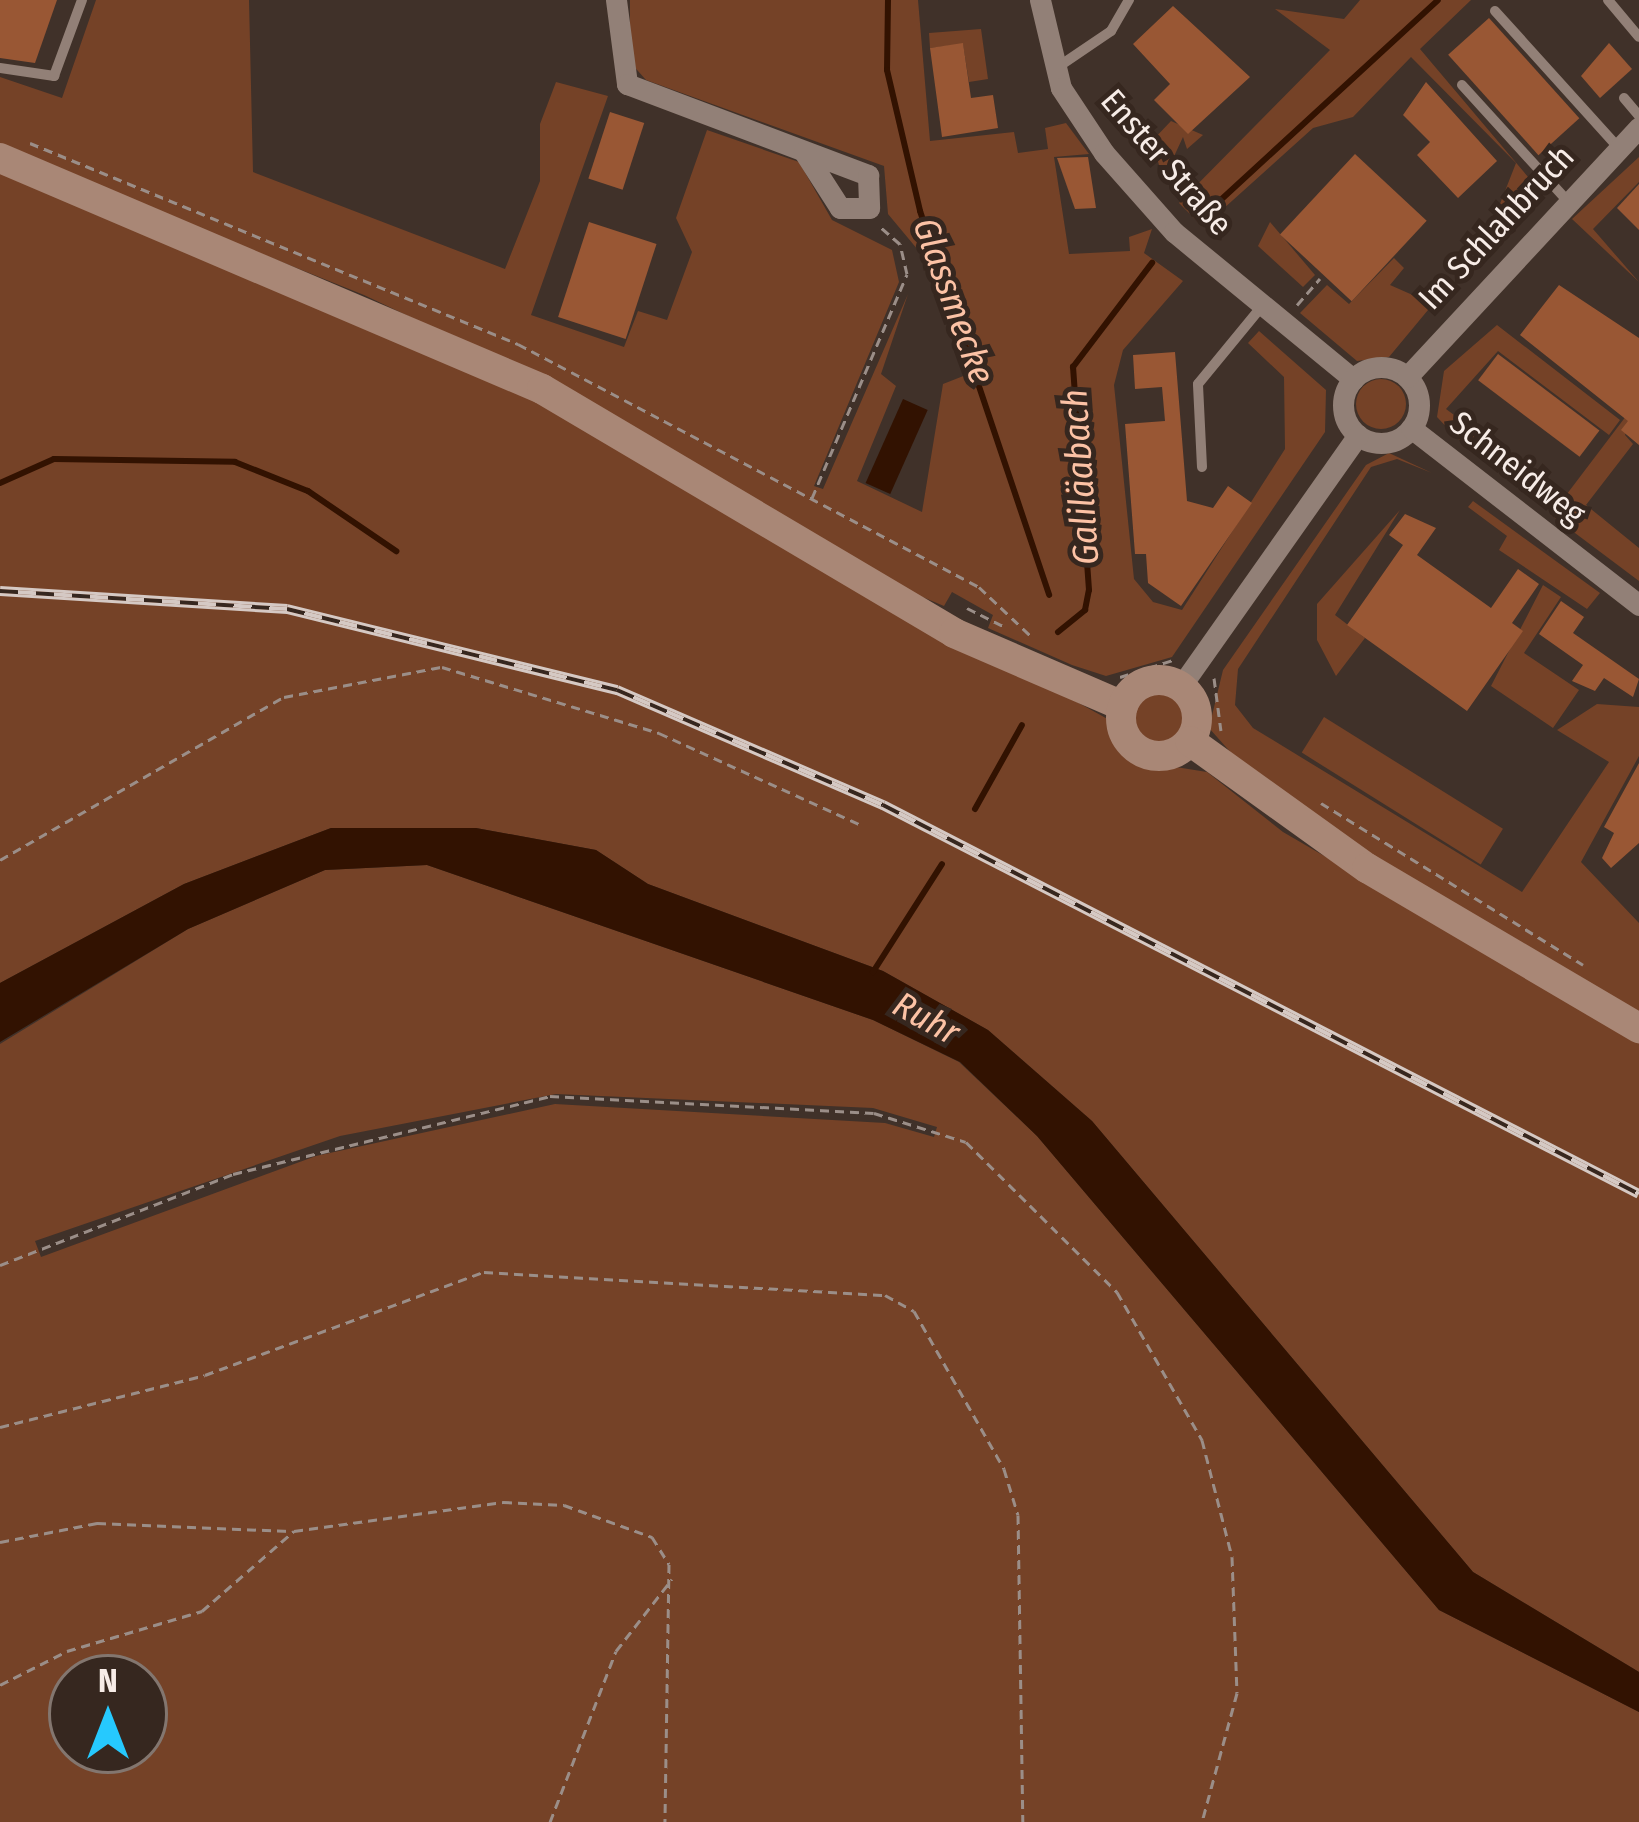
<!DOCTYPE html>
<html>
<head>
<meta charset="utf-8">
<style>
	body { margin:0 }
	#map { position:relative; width:1639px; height:1822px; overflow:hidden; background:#403129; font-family:"Fira Sans Condensed",sans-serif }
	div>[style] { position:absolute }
	.green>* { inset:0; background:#754227; transform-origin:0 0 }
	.round { border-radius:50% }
	.water>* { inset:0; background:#321201; transform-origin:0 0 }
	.stream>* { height:6px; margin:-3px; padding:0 3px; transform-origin:3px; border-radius:3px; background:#321201 }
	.building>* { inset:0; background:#995734; transform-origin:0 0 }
	.path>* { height:3px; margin-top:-1.5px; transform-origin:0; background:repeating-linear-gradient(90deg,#9b8e88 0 9px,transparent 0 15px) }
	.lane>* { height:10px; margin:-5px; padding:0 5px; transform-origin:5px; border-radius:5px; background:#928077 }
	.street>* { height:21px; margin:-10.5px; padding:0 10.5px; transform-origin:10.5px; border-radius:10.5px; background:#928077 }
	.street>.ring { margin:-10.5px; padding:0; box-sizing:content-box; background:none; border:21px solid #928077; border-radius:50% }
	.secondary>* { height:30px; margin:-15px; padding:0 15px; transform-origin:15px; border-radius:15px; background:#a98776 }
	.secondary>.ring { margin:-15px; padding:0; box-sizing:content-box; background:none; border:30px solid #a98776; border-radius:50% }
	.rail>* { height:10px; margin-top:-5px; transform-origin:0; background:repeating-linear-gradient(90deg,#36271f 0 18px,#d5c9c4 0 36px); box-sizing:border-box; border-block:3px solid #d5c9c4 }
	span { translate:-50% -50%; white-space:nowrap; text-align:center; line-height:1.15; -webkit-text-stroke:10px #36271f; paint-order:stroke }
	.street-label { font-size:33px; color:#f7ece7 }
	.water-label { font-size:36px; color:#fcc2a5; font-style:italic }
	.north { position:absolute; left:48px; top:1654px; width:120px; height:120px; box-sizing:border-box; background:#36271f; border:3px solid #83766f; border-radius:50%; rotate:0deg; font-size:33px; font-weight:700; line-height:48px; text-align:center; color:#f7ece7 }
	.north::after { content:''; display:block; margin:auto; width:42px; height:54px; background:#26c9fe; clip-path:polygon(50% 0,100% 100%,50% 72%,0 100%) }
</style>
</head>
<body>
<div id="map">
	<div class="green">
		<i style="clip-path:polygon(96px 0,249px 0,253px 172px,505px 269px,540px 181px,540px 124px,556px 82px,608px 96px,531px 315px,624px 347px,638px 311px,667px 320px,692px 252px,676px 218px,707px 130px,799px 162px,832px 220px,892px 250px,899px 282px,814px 486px,823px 489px,908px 294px,881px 374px,896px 386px,857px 481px,922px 512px,943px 384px,966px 375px,923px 256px,888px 214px,884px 166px,646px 80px,630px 62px,630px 0,918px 0,930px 141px,1014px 132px,1018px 153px,1048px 149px,1045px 128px,1066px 123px,1089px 154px,1054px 157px,1069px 254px,1130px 251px,1129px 237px,1152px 229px,1144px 253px,1183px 281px,1123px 350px,1114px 385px,1134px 579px,1153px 602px,1182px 610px,1285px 449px,1284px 377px,1248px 343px,1259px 331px,1326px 390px,1325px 432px,1172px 657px,1106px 676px,1072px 665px,988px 628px,993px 615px,952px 592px,944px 606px,896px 586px,564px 390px,364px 295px,0 149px,0 77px,62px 98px)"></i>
		<i style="clip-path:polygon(1360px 0,1471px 0,1420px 49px,1539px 190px,1506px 224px,1496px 214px,1516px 163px,1411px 57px,1353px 117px,1313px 128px,1203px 227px,1179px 203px,1330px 50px,1275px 9px,1344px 19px)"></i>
		<i style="clip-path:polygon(981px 29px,988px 79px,969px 82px,963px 44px,930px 48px,929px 33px)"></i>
		<i style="clip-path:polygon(1171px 121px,1203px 135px,1187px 149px,1183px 137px,1170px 165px,1159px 165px,1152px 141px)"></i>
		<i style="clip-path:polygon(1639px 157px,1639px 182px,1593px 229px,1639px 282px,1572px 219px)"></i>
		<i style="clip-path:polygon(0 169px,518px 392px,1113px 722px,1132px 760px,1207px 772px,1283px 832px,1639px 1039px,1639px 1672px,1473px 1572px,1092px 1121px,988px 1030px,883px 971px,648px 884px,596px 850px,476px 828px,331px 828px,184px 884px,0 983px)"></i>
		<i style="clip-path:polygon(1270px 222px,1315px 275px,1303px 287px,1258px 246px)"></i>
		<i style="clip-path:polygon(1394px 258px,1404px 268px,1390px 285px,1433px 304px,1389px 357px,1357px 361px,1300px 313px,1327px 285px,1349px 304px)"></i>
		<i style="clip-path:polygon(1497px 325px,1620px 420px,1609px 435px,1498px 351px,1446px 409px,1477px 432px,1467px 446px,1455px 436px,1437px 417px,1444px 371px)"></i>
		<i class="round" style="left:1356px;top:379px;width:50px;height:50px"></i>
		<i style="clip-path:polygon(1639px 399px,1625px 435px,1633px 444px,1586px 505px,1639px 548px,1639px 581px,1551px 515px)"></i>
		<i style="clip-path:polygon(1389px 453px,1432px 473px,1397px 459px,1371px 467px,1238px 669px,1235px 705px,1253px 728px,1522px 892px,1609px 762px,1557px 730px,1597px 704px,1639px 707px,1639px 756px,1581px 862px,1639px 923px,1639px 1016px,1401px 879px,1242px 765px,1209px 728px,1223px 670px,1366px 465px)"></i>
		<i style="clip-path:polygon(1473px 501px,1600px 593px,1587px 609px,1499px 550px,1507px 536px,1468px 507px)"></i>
		<i style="clip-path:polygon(1400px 510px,1335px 615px,1365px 638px,1336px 676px,1317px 640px,1317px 604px)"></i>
		<i style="clip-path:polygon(1543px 585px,1561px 597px,1524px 653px,1579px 690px,1553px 728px,1491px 686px)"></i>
		<i class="round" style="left:1133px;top:691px;width:54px;height:54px"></i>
		<i style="left:1324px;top:717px;width:211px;height:42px;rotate:32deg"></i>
		<i style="clip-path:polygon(evenodd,427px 865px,873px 1020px,959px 1062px,1037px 1136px,1439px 1610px,1639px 1712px,1639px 1822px,0 1822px,0 1044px,188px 929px,325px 870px,427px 865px,556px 1094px,873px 1108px,937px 1127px,934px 1137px,885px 1123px,555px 1104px,316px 1156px,41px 1257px,35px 1241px,340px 1136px,556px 1094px,427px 865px,72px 1678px,144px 1678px,144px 1750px,72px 1750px,72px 1678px)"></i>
	</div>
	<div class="water">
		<i style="left:903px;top:399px;width:27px;height:92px;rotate:24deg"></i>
		<i style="clip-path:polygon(331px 828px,476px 828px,596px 850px,648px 884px,883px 971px,988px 1030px,1092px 1121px,1473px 1572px,1639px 1672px,1639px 1712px,1439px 1610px,1037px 1136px,960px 1062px,873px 1020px,427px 865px,325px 870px,188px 929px,0 1042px,0 983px,184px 884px)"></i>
	</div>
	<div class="stream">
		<i style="left:888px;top:0;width:70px;rotate:90.8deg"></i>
		<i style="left:887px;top:70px;width:145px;rotate:76.8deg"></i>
		<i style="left:920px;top:211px;width:405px;rotate:71.4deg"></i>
		<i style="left:1200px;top:219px;width:323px;rotate:-42.6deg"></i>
		<i style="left:0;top:483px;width:59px;rotate:-24deg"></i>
		<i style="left:54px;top:459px;width:181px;rotate:0.9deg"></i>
		<i style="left:235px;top:462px;width:79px;rotate:21.7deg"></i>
		<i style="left:308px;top:491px;width:107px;rotate:34.3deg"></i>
		<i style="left:1058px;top:632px;width:35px;rotate:-39deg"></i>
		<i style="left:1085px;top:610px;width:20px;rotate:-79deg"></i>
		<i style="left:1089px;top:590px;width:224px;rotate:-94.1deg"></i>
		<i style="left:1073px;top:367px;width:131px;rotate:-52.8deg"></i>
		<i style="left:975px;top:809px;width:96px;rotate:-60.8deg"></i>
		<i style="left:873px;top:972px;width:128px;rotate:-57.4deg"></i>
	</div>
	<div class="building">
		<i style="clip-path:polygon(0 0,57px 0,35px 63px,0 58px)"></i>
		<i style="clip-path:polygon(1173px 6px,1250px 77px,1188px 134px,1154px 100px,1170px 84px,1133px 44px)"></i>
		<i style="left:1489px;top:18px;width:135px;height:55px;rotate:48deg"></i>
		<i style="clip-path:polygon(963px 43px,971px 98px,993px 95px,998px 128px,942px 137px,930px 48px)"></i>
		<i style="clip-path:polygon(1609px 43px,1632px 69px,1600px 98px,1581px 76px)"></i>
		<i style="clip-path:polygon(1426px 82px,1497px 161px,1458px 198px,1417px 155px,1430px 142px,1403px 115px)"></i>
		<i style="left:610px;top:112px;width:36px;height:70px;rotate:18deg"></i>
		<i style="left:1355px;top:154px;width:98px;height:110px;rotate:43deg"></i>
		<i style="clip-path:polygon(1088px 157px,1096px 208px,1075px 209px,1057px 158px)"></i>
		<i style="clip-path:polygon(1639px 184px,1639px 230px,1617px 208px)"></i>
		<i style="left:589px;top:222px;width:71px;height:100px;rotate:18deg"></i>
		<i style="clip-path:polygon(1559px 285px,1639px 338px,1639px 445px,1621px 430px,1628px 421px,1520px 335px)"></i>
		<i style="clip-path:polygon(1175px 352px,1187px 501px,1213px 508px,1228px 486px,1252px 503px,1181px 606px,1148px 583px,1146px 554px,1135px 554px,1125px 424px,1165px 421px,1162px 387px,1135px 389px,1133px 355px)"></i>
		<i style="left:1498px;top:354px;width:127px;height:33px;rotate:37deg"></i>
		<i style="clip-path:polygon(1405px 514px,1436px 528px,1417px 555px,1491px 608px,1518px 569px,1539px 584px,1512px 623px,1523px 631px,1467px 711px,1347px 625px,1403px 545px,1389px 535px)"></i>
		<i style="clip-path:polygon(1561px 601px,1584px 617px,1573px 633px,1639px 679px,1633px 697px,1604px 678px,1595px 691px,1572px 681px,1583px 665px,1539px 634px)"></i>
		<i style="clip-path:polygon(1639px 763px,1639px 843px,1611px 868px,1602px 858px,1614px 833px,1604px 827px)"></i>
	</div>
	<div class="path">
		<i style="left:30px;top:143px;width:528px;rotate:22.39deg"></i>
		<i style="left:518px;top:344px;width:521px;rotate:27.79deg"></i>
		<i style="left:979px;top:587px;width:74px;rotate:43.4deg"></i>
		<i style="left:1297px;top:305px;width:35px;rotate:-49deg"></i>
		<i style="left:812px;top:498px;width:243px;rotate:-67deg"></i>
		<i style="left:907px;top:274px;width:31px;rotate:-103deg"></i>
		<i style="left:900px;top:244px;width:28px;rotate:-139deg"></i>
		<i style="left:967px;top:608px;width:40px;rotate:26.6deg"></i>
		<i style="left:1120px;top:677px;width:56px;rotate:-17.8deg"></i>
		<i style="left:1214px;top:678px;width:53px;rotate:82.5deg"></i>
		<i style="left:1321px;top:803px;width:308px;rotate:31.7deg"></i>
		<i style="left:0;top:860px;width:327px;rotate:-29.9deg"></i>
		<i style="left:284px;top:697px;width:161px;rotate:-10.8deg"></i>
		<i style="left:442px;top:667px;width:227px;rotate:16.9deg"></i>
		<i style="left:659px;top:733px;width:220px;rotate:24.5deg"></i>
		<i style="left:0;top:1265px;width:250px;rotate:-21.3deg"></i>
		<i style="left:233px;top:1174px;width:326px;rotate:-13.8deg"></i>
		<i style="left:550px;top:1096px;width:324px;rotate:3deg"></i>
		<i style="left:874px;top:1113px;width:96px;rotate:17.5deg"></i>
		<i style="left:966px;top:1142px;width:213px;rotate:44.8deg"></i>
		<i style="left:1117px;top:1292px;width:171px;rotate:60.1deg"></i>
		<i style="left:1202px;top:1440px;width:121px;rotate:75.6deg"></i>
		<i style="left:1232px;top:1557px;width:136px;rotate:87.9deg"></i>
		<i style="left:1237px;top:1693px;width:134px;rotate:105.2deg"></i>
		<i style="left:0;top:1427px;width:211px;rotate:-14.2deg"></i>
		<i style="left:205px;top:1375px;width:297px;rotate:-20.3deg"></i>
		<i style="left:484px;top:1272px;width:402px;rotate:3.3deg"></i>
		<i style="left:885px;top:1295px;width:33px;rotate:29deg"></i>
		<i style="left:914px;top:1311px;width:182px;rotate:60.3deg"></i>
		<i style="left:1004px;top:1469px;width:48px;rotate:73.1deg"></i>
		<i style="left:1018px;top:1515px;width:307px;rotate:89.1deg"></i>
		<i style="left:0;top:1542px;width:99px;rotate:-11.1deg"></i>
		<i style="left:97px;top:1523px;width:193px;rotate:2.4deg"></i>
		<i style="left:0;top:1685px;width:75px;rotate:-26.9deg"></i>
		<i style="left:67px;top:1651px;width:141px;rotate:-16.5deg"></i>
		<i style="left:202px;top:1611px;width:122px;rotate:-41deg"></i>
		<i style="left:294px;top:1531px;width:211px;rotate:-7.9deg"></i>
		<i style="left:503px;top:1502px;width:61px;rotate:2.8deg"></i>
		<i style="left:564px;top:1505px;width:94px;rotate:20deg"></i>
		<i style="left:652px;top:1537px;width:32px;rotate:58deg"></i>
		<i style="left:669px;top:1564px;width:258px;rotate:90.9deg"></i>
		<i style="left:550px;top:1822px;width:183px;rotate:-68.9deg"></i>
		<i style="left:616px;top:1651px;width:91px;rotate:-52.1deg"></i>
	</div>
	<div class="lane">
		<i style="left:1608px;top:0;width:48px;rotate:50deg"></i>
		<i style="left:1495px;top:11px;width:183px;rotate:47.9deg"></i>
		<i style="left:0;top:68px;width:55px;rotate:8.4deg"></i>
		<i style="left:54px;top:76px;width:81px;rotate:-69.8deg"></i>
		<i style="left:1055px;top:69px;width:68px;rotate:-34.2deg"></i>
		<i style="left:1111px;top:31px;width:36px;rotate:-60deg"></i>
		<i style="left:1462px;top:85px;width:153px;rotate:47.7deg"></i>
		<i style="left:1624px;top:98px;width:23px;rotate:50deg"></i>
		<i style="left:1202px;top:467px;width:83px;rotate:-92.8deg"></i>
		<i style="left:1198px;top:384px;width:101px;rotate:-50.6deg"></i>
	</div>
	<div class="street">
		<i style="left:616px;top:0;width:85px;rotate:82.5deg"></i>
		<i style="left:627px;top:84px;width:258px;rotate:20.7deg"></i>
		<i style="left:868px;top:175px;width:33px;rotate:88deg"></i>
		<i style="left:869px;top:208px;width:29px;rotate:180deg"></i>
		<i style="left:840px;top:208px;width:67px;rotate:-122.7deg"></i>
		<i style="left:1040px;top:0;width:90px;rotate:76.6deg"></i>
		<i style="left:1061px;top:88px;width:78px;rotate:56.5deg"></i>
		<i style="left:1104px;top:153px;width:106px;rotate:48.5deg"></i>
		<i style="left:1174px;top:232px;width:232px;rotate:39.4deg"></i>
		<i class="ring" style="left:1343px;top:367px;width:55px;height:55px"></i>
		<i style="left:1407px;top:377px;width:341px;rotate:-47.1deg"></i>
		<i style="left:1411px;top:428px;width:289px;rotate:37.8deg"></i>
		<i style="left:1181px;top:686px;width:307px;rotate:-54.8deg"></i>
	</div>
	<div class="secondary">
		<i style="left:0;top:158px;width:589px;rotate:23.08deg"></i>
		<i style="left:542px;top:389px;width:479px;rotate:30.6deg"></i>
		<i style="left:954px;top:633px;width:184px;rotate:23.4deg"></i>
		<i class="ring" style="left:1121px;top:680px;width:46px;height:46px"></i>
		<i style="left:1190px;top:741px;width:218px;rotate:35.7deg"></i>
		<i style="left:1367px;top:868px;width:316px;rotate:30.5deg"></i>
	</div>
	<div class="rail">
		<i style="left:0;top:591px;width:288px;rotate:3.6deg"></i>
		<i style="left:287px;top:609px;width:340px;rotate:13.8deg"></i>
		<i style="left:617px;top:690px;width:290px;rotate:23.4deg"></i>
		<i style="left:883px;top:805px;width:850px;rotate:27.23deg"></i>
	</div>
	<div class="street-label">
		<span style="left:1166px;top:163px;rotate:49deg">Enster Straße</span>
		<span style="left:1497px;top:228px;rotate:-47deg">Im Schlahbruch</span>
		<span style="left:1517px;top:469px;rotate:38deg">Schneidweg</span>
	</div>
	<div class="water-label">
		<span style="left:953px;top:301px;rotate:70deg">Glassmecke</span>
		<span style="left:1081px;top:477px;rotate:-94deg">Galiläabach</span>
		<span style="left:926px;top:1019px;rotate:29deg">Ruhr</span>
	</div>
	<div class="north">N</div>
</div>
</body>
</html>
